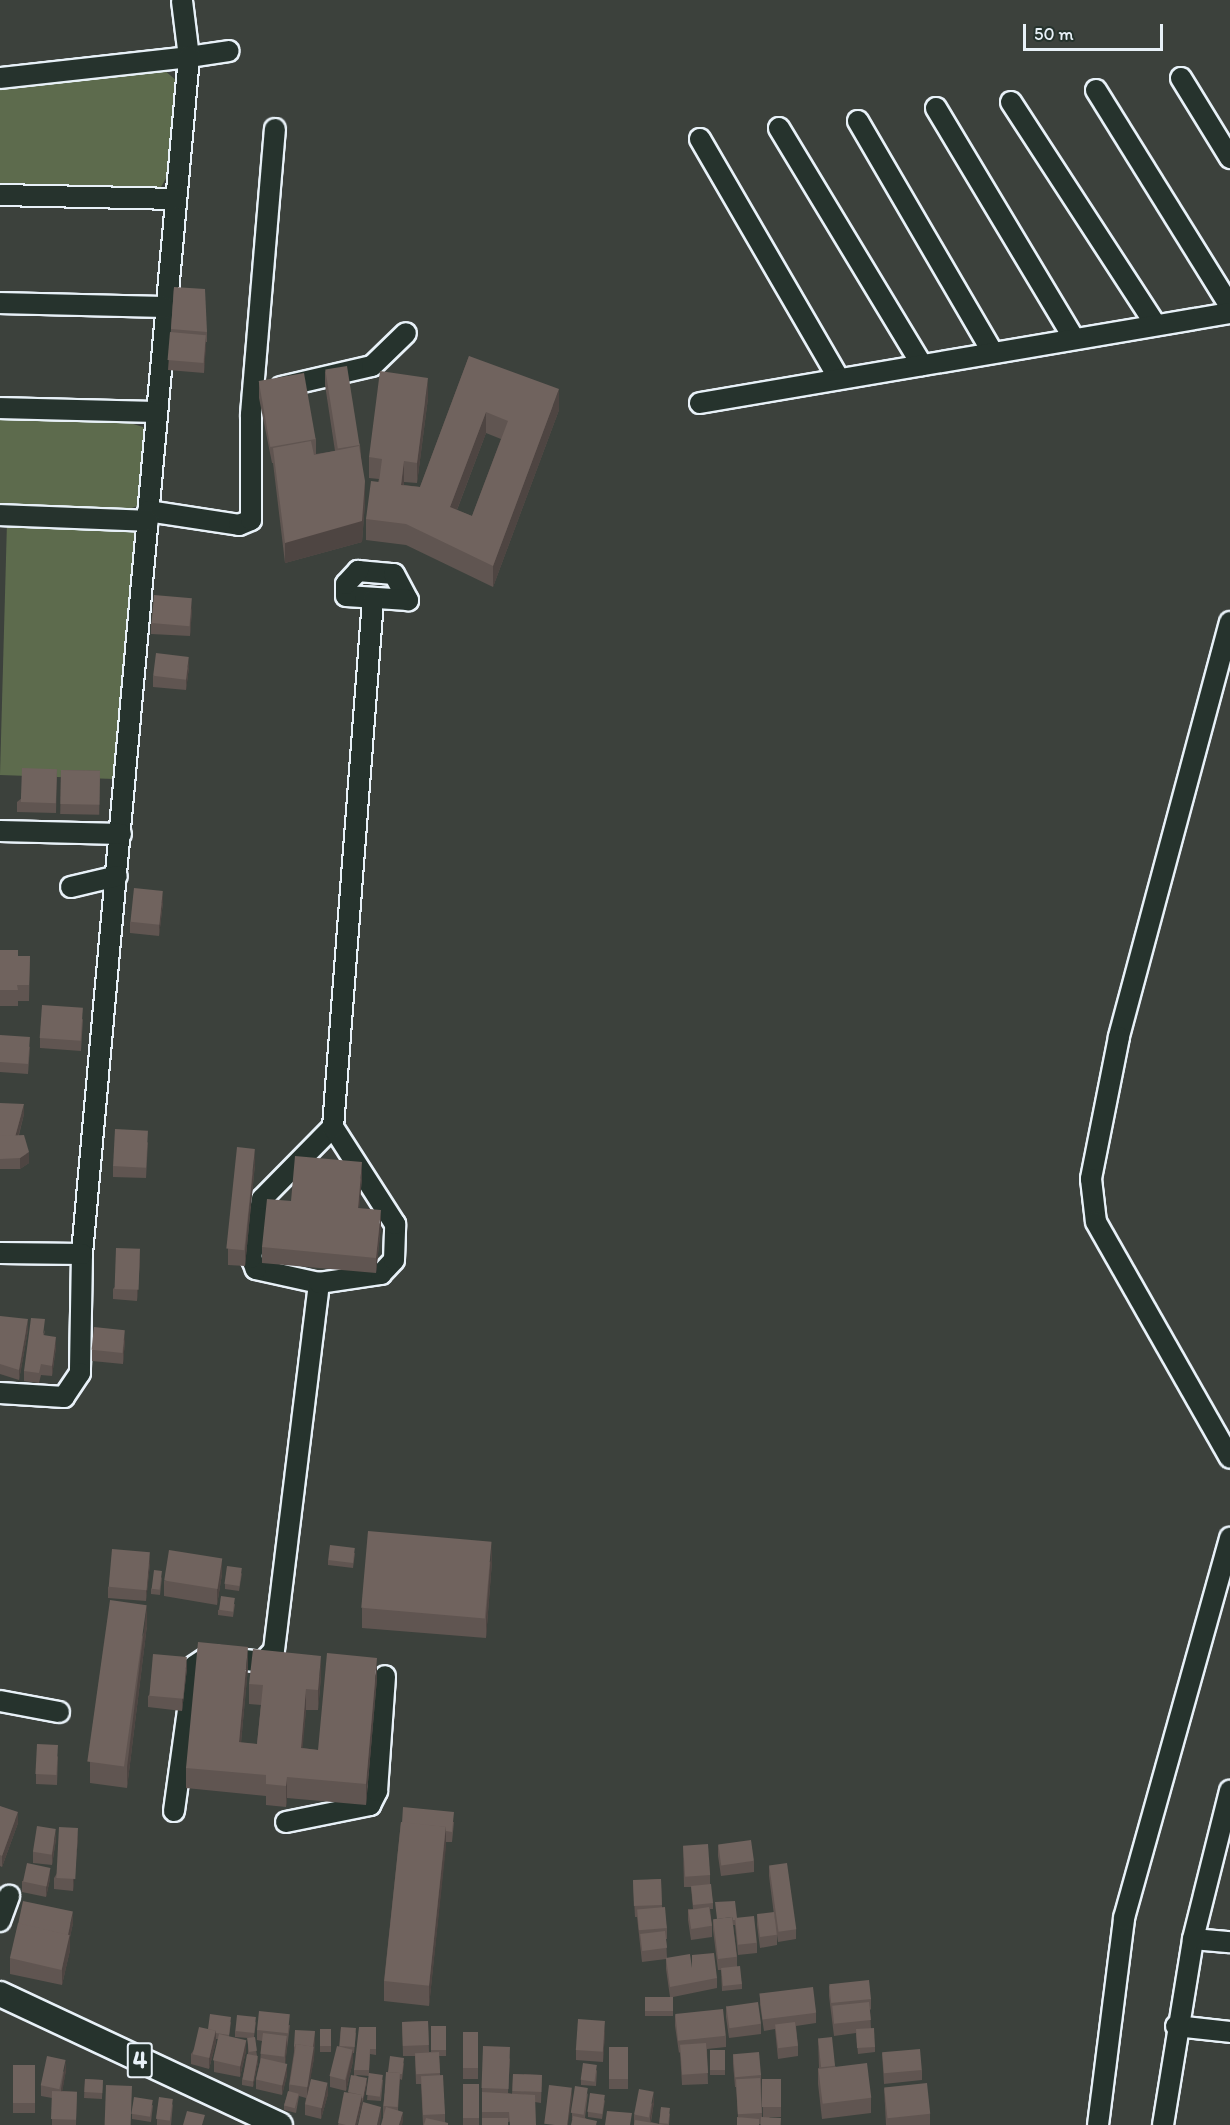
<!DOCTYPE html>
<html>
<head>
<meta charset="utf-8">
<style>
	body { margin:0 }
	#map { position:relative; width:1230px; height:2125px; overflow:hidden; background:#3c413c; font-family:Itim,sans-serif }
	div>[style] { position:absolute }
	.green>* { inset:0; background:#5d6b4d }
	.roads { filter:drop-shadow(2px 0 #e8f1f8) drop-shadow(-2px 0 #e8f1f8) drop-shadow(0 2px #e8f1f8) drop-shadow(0 -2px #e8f1f8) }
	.minor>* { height:20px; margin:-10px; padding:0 10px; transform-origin:10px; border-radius:10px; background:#26332d }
	.major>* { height:24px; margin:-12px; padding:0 12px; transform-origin:12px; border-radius:12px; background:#26332d }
	.wall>* { inset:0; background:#605551; transform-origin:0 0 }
	.shaded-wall>* { inset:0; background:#4e4542 }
	.building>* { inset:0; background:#70635e; transform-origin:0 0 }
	span { translate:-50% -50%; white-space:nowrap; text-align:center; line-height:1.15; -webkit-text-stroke:4.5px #26332d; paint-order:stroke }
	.shield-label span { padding:2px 4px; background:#26332d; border:2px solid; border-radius:4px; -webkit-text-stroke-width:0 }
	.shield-label { font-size:24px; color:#e8f1f8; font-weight:700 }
	.scale { position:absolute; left:1023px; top:24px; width:140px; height:27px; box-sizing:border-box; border:3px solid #e8f1f8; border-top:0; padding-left:8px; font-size:18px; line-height:21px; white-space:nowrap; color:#e8f1f8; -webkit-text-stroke:4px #26332d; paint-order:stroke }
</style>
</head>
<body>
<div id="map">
	<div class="green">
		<i style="clip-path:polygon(164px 70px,177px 81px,168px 175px,161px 187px,0 186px,0 90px)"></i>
		<i style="clip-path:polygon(0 417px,120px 420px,143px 427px,148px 434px,142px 504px,129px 509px,0 503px)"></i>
		<i style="clip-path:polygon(7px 522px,130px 528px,137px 533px,114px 779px,0 775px)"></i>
	</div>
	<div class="roads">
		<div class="minor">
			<i style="left:182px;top:1px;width:56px;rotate:82.9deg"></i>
			<i style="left:189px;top:57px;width:40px;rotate:-8.5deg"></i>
			<i style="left:0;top:78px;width:190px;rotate:-6.3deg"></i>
			<i style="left:189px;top:57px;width:1202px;rotate:95.11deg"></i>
			<i style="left:82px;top:1254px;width:119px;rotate:91deg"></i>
			<i style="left:80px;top:1373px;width:29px;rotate:124deg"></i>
			<i style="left:64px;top:1397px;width:64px;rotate:-176.4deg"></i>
			<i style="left:1181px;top:78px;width:94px;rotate:58.5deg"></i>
			<i style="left:1096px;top:90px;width:254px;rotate:58.2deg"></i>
			<i style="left:1011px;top:102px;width:266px;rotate:57deg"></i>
			<i style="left:936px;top:108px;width:269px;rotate:59.1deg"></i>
			<i style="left:858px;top:121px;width:268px;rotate:59.8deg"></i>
			<i style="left:779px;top:128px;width:277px;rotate:58.9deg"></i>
			<i style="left:700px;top:139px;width:277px;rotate:59.9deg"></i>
			<i style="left:0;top:195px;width:175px;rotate:1.3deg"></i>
			<i style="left:0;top:303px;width:165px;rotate:1.4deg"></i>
			<i style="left:281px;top:387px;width:93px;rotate:-13deg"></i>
			<i style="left:372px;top:366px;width:47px;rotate:-44.1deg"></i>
			<i style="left:700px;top:403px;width:538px;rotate:-9.64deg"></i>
			<i style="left:0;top:408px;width:156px;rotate:1.5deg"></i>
			<i style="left:148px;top:511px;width:92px;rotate:8.7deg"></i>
			<i style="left:239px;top:525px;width:13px;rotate:-23deg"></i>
			<i style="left:251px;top:520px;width:106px;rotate:-90deg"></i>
			<i style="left:251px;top:414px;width:286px;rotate:-85.2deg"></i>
			<i style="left:0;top:515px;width:148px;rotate:2.3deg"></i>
			<i style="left:358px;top:571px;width:36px;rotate:5deg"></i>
			<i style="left:394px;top:574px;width:30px;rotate:62deg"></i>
			<i style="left:408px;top:600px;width:62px;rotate:-176.3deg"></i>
			<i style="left:346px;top:596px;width:12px;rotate:-90deg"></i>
			<i style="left:346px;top:584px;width:18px;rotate:-47deg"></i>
			<i style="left:1230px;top:622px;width:430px;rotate:105deg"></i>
			<i style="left:1119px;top:1037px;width:145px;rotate:101.2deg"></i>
			<i style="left:1091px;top:1179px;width:43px;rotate:83.4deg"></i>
			<i style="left:1096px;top:1222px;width:271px;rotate:60.4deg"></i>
			<i style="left:0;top:831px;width:121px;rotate:1.4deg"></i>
			<i style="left:71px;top:887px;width:47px;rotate:-13.4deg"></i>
			<i style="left:0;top:1253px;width:82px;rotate:0.7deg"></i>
			<i style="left:319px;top:1283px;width:65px;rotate:-167.5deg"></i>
			<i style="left:256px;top:1269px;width:12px;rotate:-114deg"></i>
			<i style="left:251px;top:1258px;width:60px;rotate:-79.4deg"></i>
			<i style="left:262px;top:1199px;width:101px;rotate:-45.4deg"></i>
			<i style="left:0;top:1701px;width:60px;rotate:10.6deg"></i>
			<i style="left:174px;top:1811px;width:146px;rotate:-82.1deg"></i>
			<i style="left:194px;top:1666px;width:18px;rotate:-34deg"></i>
			<i style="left:209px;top:1656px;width:54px;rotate:6.3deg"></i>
			<i style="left:263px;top:1662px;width:16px;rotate:-47deg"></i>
			<i style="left:274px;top:1650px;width:370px;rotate:-83deg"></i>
			<i style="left:319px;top:1283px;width:63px;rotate:-8.3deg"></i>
			<i style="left:381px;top:1274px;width:19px;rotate:-47deg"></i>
			<i style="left:394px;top:1260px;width:36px;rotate:-88deg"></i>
			<i style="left:395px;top:1224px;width:115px;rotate:-122.6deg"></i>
			<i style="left:333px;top:1127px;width:529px;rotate:-85.66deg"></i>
			<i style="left:286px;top:1822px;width:86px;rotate:-11.4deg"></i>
			<i style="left:370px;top:1805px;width:16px;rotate:-63deg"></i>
			<i style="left:377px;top:1791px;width:115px;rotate:-86deg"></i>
			<i style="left:0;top:1921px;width:27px;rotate:-70deg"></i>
			<i style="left:1193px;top:1939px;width:37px;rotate:5deg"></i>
			<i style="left:1176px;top:2026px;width:54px;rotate:6.3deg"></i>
			<i style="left:1098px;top:2125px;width:209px;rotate:-82.8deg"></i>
			<i style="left:1124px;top:1918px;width:395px;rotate:-74.4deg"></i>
			<i style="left:1163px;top:2125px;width:188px;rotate:-80.8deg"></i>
			<i style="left:1193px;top:1939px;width:153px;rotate:-76deg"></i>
		</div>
		<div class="major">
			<i style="left:0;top:1994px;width:309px;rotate:25.1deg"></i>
		</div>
	</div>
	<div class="wall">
		<i style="clip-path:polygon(174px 287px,207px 332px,207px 342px,206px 342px,204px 373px,168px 370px)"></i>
		<i style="clip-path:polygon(evenodd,469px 356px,559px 410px,493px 587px,406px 545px,366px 540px,366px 519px,379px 479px,369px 478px,369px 457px,428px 398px,417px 483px,404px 482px,404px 485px,420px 487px,469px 356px,486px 433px,501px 439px,472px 516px,457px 510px,486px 433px)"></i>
		<i style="clip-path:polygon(325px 370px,360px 445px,365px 502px,362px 542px,285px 563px,273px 463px,272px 463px,259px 398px,259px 382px,316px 439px,316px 454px,335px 451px,325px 385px)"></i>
		<i style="clip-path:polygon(192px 609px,190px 636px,151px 634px,151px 623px)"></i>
		<i style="clip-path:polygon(189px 667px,186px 690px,153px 687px,153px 676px)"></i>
		<i style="clip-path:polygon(57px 769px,56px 813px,17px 812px,17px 802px)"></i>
		<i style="left:61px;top:770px;width:39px;height:44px;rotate:1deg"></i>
		<i style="clip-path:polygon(163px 902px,159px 936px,130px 933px,130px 922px)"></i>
		<i style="clip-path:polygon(0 950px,18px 956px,30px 956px,29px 1001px,18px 1001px,18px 1006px,0 1006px)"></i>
		<i style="clip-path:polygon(83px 1019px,81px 1051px,40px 1048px,40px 1038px)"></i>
		<i style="clip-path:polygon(0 1035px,30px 1047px,28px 1074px,0 1072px)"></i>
		<i style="clip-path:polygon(0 1103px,24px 1114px,19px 1135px,29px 1163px,20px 1169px,0 1169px)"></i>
		<i style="clip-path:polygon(148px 1142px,146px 1178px,113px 1177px,113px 1166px)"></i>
		<i style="clip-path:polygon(255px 1164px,245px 1266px,228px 1265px,228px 1249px)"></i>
		<i style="clip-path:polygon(362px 1178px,359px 1208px,381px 1225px,376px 1273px,262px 1263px,262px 1247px,291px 1201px)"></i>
		<i style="clip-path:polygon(140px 1260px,137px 1301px,113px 1299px,113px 1289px)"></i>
		<i style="clip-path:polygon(0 1316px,28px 1330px,19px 1380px,0 1374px)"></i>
		<i style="clip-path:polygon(45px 1330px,44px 1335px,56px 1347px,52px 1376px,41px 1375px,39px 1383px,24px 1381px,24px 1371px)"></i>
		<i style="clip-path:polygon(125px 1340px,123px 1364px,92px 1361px,92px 1350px)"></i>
		<i style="clip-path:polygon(355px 1553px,353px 1568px,328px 1565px,328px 1560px)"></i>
		<i style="clip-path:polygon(492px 1561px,486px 1638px,362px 1628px,362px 1608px)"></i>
		<i style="clip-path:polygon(150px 1563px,146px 1601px,108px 1598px,108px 1587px)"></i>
		<i style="clip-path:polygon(242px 1573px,239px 1591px,225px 1589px,225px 1584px)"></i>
		<i style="clip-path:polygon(222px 1574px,217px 1605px,164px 1596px,164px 1581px)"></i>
		<i style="clip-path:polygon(162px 1577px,160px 1595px,151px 1594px,151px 1589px)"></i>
		<i style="clip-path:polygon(235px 1604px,233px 1617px,218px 1615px,218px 1610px)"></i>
		<i style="clip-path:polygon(147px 1625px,127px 1788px,90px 1783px,90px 1762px)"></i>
		<i style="clip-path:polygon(248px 1667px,241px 1743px,257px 1744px,261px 1705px,249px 1704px,249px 1684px,321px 1676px,318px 1710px,306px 1710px,302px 1748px,318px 1750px,377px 1678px,366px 1805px,287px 1798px,286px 1807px,266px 1805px,266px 1796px,186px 1788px,186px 1768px)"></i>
		<i style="clip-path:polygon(187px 1668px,182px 1711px,148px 1707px,148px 1696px)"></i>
		<i style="clip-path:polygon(58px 1756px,57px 1785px,36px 1784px,36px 1774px)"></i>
		<i style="clip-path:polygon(0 1806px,18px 1823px,2px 1867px,0 1866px)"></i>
		<i style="clip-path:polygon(401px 1822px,454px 1822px,452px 1842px,446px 1842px,429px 2006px,384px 2001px,384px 1981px)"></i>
		<i style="clip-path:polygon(56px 1839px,52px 1865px,33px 1863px,33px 1852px)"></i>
		<i style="clip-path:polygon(78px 1839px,73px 1891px,54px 1889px,54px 1878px)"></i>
		<i style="clip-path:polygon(718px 1845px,754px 1861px,754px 1872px,721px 1876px,718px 1856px)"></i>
		<i style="clip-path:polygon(683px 1846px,710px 1875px,710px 1884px,713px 1903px,713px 1909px,710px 1909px,712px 1926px,712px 1937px,691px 1940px,688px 1920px,688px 1909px,693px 1909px,691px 1887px,684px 1887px)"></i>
		<i style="clip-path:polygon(769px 1865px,796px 1929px,796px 1939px,778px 1942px,777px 1935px,777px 1945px,760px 1948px,757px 1925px,757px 1914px,775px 1923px,769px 1876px)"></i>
		<i style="clip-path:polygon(50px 1879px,46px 1897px,22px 1892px,22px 1881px)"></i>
		<i style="clip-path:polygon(661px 1879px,662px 1907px,667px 1928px,667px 1939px,666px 1939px,667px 1958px,717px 1978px,717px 1988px,673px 1997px,673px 2016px,645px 2016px,645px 1997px,670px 1997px,666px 1969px,666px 1959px,642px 1962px,637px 1917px,635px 1917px,633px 1881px)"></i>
		<i style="clip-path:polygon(737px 1918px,757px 1943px,757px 1953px,738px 1955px,735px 1925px,733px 1925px,737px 1957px,737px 1966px,742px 1984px,742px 1989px,722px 1991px,721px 1970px,718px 1970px,713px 1930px,713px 1920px)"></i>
		<i style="clip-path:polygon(73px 1923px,70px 1937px,70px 1950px,62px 1985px,10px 1974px,10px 1958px)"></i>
		<i style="clip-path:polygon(829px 1986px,871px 1999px,871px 2009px,870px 2010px,871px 2029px,875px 2047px,875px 2052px,858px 2054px,856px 2033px,834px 2036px,829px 1996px)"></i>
		<i style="clip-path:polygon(760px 1995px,816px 2013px,816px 2023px,796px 2026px,798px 2046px,798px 2056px,778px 2059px,775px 2029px,764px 2031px,760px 2005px)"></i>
		<i style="clip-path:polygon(726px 2006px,761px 2024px,761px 2034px,729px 2038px,726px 2017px)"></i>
		<i style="clip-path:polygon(675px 2015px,726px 2036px,726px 2047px,707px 2049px,708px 2084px,682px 2085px,680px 2052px,679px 2053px,675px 2026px)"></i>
		<i style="clip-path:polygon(428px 2021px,429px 2052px,431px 2052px,431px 2026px,446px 2026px,446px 2056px,439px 2056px,440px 2075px,445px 2114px,445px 2122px,448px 2125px,423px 2125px,421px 2084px,416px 2084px,415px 2056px,403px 2056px,402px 2022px)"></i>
		<i style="clip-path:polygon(231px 2022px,229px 2037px,246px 2051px,240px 2077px,214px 2072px,214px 2061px,218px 2039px,216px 2039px,216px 2042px,209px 2069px,191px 2064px,191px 2054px,208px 2029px)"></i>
		<i style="clip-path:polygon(256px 2022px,254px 2037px,258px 2062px,253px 2087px,242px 2085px,242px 2080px,248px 2054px,248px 2038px,235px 2037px,235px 2031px)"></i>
		<i style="clip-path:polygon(290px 2025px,285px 2064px,287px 2075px,282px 2095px,256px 2089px,256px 2079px,260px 2062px,262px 2041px,257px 2040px,257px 2030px)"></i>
		<i style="clip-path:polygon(341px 2027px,356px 2033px,354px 2053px,353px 2053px,353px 2061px,346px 2091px,330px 2087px,330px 2076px,339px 2047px)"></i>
		<i style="clip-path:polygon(376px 2027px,376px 2055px,370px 2054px,369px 2073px,383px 2080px,381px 2101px,367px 2100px,369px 2076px,356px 2075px,367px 2083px,357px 2125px,338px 2125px,354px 2075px,354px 2070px)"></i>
		<i style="left:320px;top:2029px;width:11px;height:23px"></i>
		<i style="clip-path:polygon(315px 2031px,314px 2058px,307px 2095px,328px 2094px,321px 2119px,305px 2115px,305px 2104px,306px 2098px,299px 2096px,296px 2113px,284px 2110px,284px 2105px,289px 2091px,289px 2084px,294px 2052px,294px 2046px)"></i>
		<i style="left:463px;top:2032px;width:15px;height:47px"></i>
		<i style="clip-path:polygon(605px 2032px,603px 2062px,576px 2060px,576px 2050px)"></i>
		<i style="clip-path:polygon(818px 2038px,835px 2066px,871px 2098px,871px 2113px,822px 2119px,818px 2084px,818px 2068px,819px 2068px)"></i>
		<i style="left:609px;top:2047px;width:19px;height:42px"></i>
		<i style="left:710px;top:2050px;width:15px;height:25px"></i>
		<i style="clip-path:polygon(882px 2053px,922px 2070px,922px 2080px,884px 2084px)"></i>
		<i style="clip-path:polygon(733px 2054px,761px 2075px,762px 2117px,763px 2117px,762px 2079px,781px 2079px,781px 2117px,770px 2117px,761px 2124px,759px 2124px,759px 2125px,738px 2117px,736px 2087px,735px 2087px,733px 2064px)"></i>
		<i style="clip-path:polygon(510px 2058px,508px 2093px,512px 2094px,513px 2074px,542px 2075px,541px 2103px,535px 2102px,509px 2122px,482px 2125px,482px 2088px)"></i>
		<i style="clip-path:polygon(404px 2063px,402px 2080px,400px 2079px,398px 2110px,403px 2122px,383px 2117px,383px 2106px,388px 2072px)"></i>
		<i style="left:35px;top:2065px;width:48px;height:22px;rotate:90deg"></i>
		<i style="clip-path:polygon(66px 2070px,62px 2091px,77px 2092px,76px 2125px,52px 2125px,52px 2098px,41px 2096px,41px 2085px)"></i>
		<i style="clip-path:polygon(597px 2070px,596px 2086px,581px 2085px,581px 2080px)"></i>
		<i style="left:85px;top:2079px;width:18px;height:19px;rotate:3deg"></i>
		<i style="left:463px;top:2084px;width:16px;height:41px"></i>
		<i style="clip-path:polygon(884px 2088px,930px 2114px,930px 2125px,886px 2125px)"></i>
		<i style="clip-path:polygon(588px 2093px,585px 2118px,597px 2125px,572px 2119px,572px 2113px)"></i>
		<i style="clip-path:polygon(605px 2100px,602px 2119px,588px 2117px,588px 2112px)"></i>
		<i style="clip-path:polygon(654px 2102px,651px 2122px,659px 2124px,661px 2107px,670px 2114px,669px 2125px,634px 2125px,634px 2115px)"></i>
		<i style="clip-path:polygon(173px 2104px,171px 2125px,157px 2125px,157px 2119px)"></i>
		<i style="clip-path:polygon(153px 2105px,151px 2122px,132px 2119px,132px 2114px)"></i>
	</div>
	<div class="shaded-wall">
		<i style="clip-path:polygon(206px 335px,206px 345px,204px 373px,204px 363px)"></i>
		<i style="clip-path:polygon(428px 378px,428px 398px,417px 483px,417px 463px)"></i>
		<i style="clip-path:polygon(559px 389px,559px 410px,493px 587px,493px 566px)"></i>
		<i style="clip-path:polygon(486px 412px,486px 433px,450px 528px,450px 507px)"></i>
		<i style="clip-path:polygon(404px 461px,404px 482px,401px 505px,401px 485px)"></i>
		<i style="clip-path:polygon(365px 481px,365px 502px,362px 542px,285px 563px,285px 543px)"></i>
		<i style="clip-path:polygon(192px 598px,192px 609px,190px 636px,190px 626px)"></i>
		<i style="clip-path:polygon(189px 657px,189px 667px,186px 690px,186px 680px)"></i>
		<i style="clip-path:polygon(163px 891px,163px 902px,159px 936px,159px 926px)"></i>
		<i style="clip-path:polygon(24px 1104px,24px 1114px,15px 1148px,15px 1137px)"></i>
		<i style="clip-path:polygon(255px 1149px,255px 1164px,245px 1266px,245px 1251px)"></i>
		<i style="clip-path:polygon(29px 1152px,29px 1163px,20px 1169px,20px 1158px)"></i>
		<i style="clip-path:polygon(362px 1162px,362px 1178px,358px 1223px,358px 1208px)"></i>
		<i style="clip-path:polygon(381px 1210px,381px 1225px,376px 1273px,376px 1258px)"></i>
		<i style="clip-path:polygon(140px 1249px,140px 1260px,137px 1301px,137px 1290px)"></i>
		<i style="clip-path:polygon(28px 1319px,28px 1330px,19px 1380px,19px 1370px)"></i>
		<i style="clip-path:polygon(125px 1330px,125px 1340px,123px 1364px,123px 1353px)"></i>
		<i style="clip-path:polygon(56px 1337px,56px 1347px,52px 1376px,52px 1366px)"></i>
		<i style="clip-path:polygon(492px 1541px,492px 1561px,486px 1638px,486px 1617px)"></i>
		<i style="clip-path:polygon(150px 1552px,150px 1563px,146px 1601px,146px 1591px)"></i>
		<i style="clip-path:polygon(222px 1558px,222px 1574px,217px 1605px,217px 1589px)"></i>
		<i style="clip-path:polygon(147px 1605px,147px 1625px,127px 1788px,127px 1767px)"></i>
		<i style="clip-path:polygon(248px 1647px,248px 1667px,239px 1763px,239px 1742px)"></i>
		<i style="clip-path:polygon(321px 1656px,321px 1676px,318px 1710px,318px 1690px)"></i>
		<i style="clip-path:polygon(187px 1657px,187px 1668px,182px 1711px,182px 1700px)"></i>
		<i style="clip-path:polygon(377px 1658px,377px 1678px,366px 1805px,366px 1784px)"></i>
		<i style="clip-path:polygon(306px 1689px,306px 1710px,301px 1768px,301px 1748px)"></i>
		<i style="clip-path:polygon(287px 1777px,287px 1798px,286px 1807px,286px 1786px)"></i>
		<i style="clip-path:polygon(18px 1812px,18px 1823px,2px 1867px,2px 1856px)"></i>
		<i style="clip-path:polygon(446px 1827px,446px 1847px,429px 2006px,429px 1985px)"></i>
		<i style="clip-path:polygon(78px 1828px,78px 1839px,73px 1891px,73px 1880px)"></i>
		<i style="clip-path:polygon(56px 1829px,56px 1839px,52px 1865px,52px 1855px)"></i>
		<i style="clip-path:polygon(50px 1868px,50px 1879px,46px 1897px,46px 1887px)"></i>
		<i style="clip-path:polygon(73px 1912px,73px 1923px,70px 1937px,70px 1950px,62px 1985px,62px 1969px,68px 1935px)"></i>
		<i style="clip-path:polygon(605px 2021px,605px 2032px,603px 2062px,603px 2052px)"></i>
		<i style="clip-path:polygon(216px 2031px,216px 2042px,209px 2069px,209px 2058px)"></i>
		<i style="clip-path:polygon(315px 2031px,314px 2058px,307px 2098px,307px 2087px)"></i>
		<i style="clip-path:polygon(287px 2036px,287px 2047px,285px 2067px,285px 2057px)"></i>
		<i style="clip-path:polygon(246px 2040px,246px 2051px,240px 2077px,240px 2066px)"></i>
		<i style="clip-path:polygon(353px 2050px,353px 2061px,346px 2091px,346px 2080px)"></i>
		<i style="clip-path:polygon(258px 2056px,258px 2062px,253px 2087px,253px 2082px)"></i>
		<i style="clip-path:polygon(66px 2060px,66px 2070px,61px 2099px,61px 2089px)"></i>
		<i style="clip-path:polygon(287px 2064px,287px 2075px,282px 2095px,282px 2085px)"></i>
		<i style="clip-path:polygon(367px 2078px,367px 2083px,363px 2103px,363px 2098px)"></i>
		<i style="clip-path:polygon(328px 2083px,328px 2094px,321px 2119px,321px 2109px)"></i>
		<i style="clip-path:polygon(572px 2088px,572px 2099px,568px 2125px,567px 2125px)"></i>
		<i style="clip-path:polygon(654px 2092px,654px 2102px,650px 2125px,650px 2118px)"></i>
		<i style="clip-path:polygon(362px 2095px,362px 2105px,357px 2125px,355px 2125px)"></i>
		<i style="clip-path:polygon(381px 2107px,381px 2117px,380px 2125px,377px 2125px)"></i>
		<i style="clip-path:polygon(403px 2112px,403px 2122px,402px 2125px,399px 2125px)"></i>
	</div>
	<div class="building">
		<i style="clip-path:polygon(174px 287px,205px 289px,207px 332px,171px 329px)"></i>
		<i style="left:170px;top:332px;width:36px;height:28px;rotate:5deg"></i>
		<i style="clip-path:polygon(evenodd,469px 356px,559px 389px,493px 566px,406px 524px,366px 519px,371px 481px,379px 482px,382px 459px,369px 457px,380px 371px,428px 378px,417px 463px,404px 461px,401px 485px,420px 487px,469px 356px,486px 412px,508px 421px,472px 516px,450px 507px,486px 412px)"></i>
		<i style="left:347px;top:366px;width:80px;height:22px;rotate:81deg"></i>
		<i style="left:304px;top:373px;width:67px;height:46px;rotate:80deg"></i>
		<i style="clip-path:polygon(311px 441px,314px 455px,359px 446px,365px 481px,362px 521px,285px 543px,273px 448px)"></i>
		<i style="left:154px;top:595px;width:38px;height:28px;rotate:5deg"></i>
		<i style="left:156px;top:653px;width:33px;height:23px;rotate:7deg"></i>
		<i style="left:22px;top:768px;width:35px;height:34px;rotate:2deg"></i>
		<i style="left:61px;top:770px;width:39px;height:34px;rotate:1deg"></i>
		<i style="left:134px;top:888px;width:29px;height:34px;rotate:6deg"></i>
		<i style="clip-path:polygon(0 950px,18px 950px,18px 956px,30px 956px,29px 985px,17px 985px,18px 990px,0 990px)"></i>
		<i style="left:42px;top:1005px;width:41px;height:33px;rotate:4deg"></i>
		<i style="left:0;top:1035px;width:30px;height:27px;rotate:4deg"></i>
		<i style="clip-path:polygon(0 1103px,24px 1104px,15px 1137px,0 1137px)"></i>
		<i style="left:115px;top:1129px;width:33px;height:37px;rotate:3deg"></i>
		<i style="clip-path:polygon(24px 1135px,29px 1152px,20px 1158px,0 1159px,0 1136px)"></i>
		<i style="left:237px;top:1147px;width:18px;height:102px;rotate:6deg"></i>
		<i style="clip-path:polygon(295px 1156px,362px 1162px,358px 1208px,381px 1210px,376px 1258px,262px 1247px,267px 1199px,291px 1201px)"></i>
		<i style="left:116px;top:1248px;width:24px;height:41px;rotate:2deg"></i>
		<i style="clip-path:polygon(0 1316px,28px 1319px,19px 1370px,0 1364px)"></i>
		<i style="clip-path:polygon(31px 1318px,45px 1319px,43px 1335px,56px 1337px,52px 1366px,41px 1364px,39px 1373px,24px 1371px)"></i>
		<i style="left:94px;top:1327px;width:31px;height:23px;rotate:6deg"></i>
		<i style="left:368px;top:1531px;width:124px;height:77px;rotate:5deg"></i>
		<i style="left:330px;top:1545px;width:25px;height:15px;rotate:7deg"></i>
		<i style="left:112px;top:1549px;width:38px;height:38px;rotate:5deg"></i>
		<i style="left:169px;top:1550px;width:54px;height:31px;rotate:9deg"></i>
		<i style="left:227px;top:1566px;width:15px;height:18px;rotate:8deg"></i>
		<i style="left:154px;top:1570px;width:8px;height:19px;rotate:7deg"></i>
		<i style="left:221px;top:1596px;width:14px;height:14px;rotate:8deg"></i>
		<i style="left:110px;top:1600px;width:37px;height:163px;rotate:8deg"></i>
		<i style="clip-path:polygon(198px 1642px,248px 1647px,239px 1742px,257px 1744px,263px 1685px,249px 1684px,253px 1649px,321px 1656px,318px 1690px,306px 1689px,301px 1748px,318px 1750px,327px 1653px,377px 1658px,366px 1784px,287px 1777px,286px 1786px,266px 1784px,266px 1775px,186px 1768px)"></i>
		<i style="left:153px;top:1654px;width:34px;height:42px;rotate:5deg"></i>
		<i style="left:37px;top:1744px;width:21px;height:30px;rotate:3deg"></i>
		<i style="clip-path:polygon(0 1806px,18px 1812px,2px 1856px,0 1855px)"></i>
		<i style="clip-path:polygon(403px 1807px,454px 1812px,452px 1832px,446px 1831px,446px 1827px,402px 1823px)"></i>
		<i style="left:401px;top:1822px;width:45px;height:160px;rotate:6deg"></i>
		<i style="left:37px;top:1826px;width:19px;height:26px;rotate:9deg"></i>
		<i style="left:59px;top:1827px;width:19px;height:51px;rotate:3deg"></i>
		<i style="left:751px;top:1840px;width:21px;height:33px;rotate:82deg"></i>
		<i style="left:708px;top:1844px;width:31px;height:25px;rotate:86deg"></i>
		<i style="left:27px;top:1863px;width:24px;height:19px;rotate:12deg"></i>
		<i style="left:787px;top:1863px;width:67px;height:18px;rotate:82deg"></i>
		<i style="left:661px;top:1879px;width:26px;height:28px;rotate:88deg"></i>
		<i style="left:711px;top:1884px;width:19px;height:20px;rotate:84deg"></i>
		<i style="left:23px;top:1901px;width:51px;height:24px;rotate:12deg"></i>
		<i style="clip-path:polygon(735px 1901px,737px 1918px,735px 1918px,735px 1920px,733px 1920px,732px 1917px,717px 1919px,715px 1902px)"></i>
		<i style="left:665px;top:1907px;width:21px;height:28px;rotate:85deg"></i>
		<i style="left:709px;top:1907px;width:19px;height:21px;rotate:81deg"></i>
		<i style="left:774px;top:1912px;width:23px;height:17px;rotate:83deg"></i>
		<i style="left:754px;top:1916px;width:27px;height:19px;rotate:84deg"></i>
		<i style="left:732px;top:1917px;width:40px;height:19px;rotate:83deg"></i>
		<i style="left:18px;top:1923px;width:53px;height:36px;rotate:13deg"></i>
		<i style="left:665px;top:1931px;width:17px;height:25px;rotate:83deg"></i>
		<i style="clip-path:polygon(714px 1953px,717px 1978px,670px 1987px,666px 1958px,690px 1954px,692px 1968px,692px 1955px)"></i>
		<i style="left:740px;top:1966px;width:18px;height:19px;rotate:84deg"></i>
		<i style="left:869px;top:1980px;width:19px;height:40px;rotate:84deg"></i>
		<i style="left:813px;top:1987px;width:26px;height:54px;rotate:83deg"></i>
		<i style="left:645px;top:1997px;width:28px;height:14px"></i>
		<i style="left:758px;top:2002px;width:22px;height:32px;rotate:82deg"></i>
		<i style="left:869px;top:2002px;width:18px;height:37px;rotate:84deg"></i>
		<i style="left:723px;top:2009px;width:27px;height:48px;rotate:84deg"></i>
		<i style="left:259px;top:2011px;width:31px;height:19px;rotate:6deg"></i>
		<i style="clip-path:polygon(210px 2014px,231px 2017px,229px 2035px,216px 2033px,216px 2031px,208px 2029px)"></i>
		<i style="left:237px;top:2015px;width:19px;height:16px;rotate:6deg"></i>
		<i style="left:578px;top:2019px;width:27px;height:31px;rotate:4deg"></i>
		<i style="left:428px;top:2021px;width:24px;height:26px;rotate:88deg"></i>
		<i style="left:795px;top:2022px;width:24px;height:20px;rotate:83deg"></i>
		<i style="left:431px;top:2026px;width:15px;height:24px"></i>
		<i style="left:199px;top:2027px;width:17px;height:28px;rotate:13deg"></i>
		<i style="left:341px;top:2027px;width:15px;height:19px;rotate:4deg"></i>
		<i style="clip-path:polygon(359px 2027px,376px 2027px,376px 2049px,370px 2049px,369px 2070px,354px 2070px)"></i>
		<i style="left:874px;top:2028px;width:19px;height:18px;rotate:87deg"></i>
		<i style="left:320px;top:2029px;width:11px;height:17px"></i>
		<i style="clip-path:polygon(295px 2030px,315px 2031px,313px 2047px,296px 2044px,295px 2047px,294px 2046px)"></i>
		<i style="left:463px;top:2032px;width:15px;height:36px"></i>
		<i style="left:263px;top:2033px;width:24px;height:21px;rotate:7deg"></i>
		<i style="left:219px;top:2034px;width:28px;height:27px;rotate:13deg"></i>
		<i style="left:255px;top:2037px;width:14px;height:8px;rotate:82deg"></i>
		<i style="left:832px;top:2037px;width:29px;height:14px;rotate:84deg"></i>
		<i style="left:706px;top:2043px;width:30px;height:26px;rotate:86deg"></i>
		<i style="left:296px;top:2044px;width:18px;height:41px;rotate:9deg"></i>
		<i style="left:337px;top:2046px;width:16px;height:31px;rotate:14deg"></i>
		<i style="left:483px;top:2046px;width:27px;height:42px;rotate:2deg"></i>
		<i style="left:609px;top:2047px;width:19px;height:32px"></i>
		<i style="left:920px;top:2049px;width:21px;height:38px;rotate:85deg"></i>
		<i style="left:710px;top:2050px;width:15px;height:20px"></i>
		<i style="left:439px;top:2052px;width:21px;height:24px;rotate:87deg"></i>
		<i style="left:759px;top:2052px;width:23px;height:26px;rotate:85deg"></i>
		<i style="left:247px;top:2054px;width:11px;height:26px;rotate:10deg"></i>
		<i style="left:47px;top:2056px;width:19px;height:30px;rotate:12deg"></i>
		<i style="clip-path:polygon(390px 2056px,404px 2058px,402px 2074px,400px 2074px,400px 2073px,388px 2072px)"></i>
		<i style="left:261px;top:2058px;width:27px;height:22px;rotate:13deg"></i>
		<i style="left:583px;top:2063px;width:14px;height:17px;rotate:8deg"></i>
		<i style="left:867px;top:2063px;width:35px;height:49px;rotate:83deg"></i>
		<i style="left:35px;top:2065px;width:38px;height:22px;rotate:90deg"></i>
		<i style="left:386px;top:2072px;width:14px;height:34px;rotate:4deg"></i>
		<i style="left:369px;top:2073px;width:14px;height:22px;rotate:8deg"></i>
		<i style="left:513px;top:2074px;width:29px;height:17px;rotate:2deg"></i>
		<i style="clip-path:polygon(351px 2075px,367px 2078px,363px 2098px,362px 2098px,362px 2095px,348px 2092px)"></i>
		<i style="left:443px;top:2075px;width:39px;height:22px;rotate:87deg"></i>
		<i style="left:760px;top:2078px;width:35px;height:24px;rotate:87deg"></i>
		<i style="left:85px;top:2079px;width:18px;height:13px;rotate:3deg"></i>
		<i style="left:311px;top:2079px;width:17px;height:26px;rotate:13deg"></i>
		<i style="left:762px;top:2079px;width:19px;height:28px"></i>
		<i style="left:927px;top:2083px;width:31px;height:43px;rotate:84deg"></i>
		<i style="left:463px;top:2084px;width:16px;height:34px"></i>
		<i style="left:106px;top:2085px;width:26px;height:40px;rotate:2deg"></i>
		<i style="left:549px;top:2085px;width:23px;height:39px;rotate:7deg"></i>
		<i style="left:575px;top:2086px;width:13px;height:27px;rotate:9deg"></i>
		<i style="left:639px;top:2089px;width:15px;height:26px;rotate:11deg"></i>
		<i style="left:52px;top:2091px;width:25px;height:28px;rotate:2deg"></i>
		<i style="left:288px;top:2091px;width:11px;height:15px;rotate:15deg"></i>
		<i style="clip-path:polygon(344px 2092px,362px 2095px,355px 2125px,346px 2125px,338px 2123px)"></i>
		<i style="clip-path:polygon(482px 2092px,535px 2095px,536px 2125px,510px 2125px,509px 2112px,482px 2112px)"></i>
		<i style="left:590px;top:2093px;width:15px;height:19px;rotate:8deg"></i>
		<i style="left:134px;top:2097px;width:19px;height:17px;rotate:9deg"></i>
		<i style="left:159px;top:2097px;width:14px;height:22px;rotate:8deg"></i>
		<i style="clip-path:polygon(363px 2102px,381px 2107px,377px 2125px,358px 2125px)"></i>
		<i style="clip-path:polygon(386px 2107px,403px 2112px,399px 2125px,381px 2125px)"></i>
		<i style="left:661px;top:2107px;width:9px;height:16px;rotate:6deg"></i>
		<i style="clip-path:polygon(187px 2111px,205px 2115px,202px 2125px,183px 2125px)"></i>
		<i style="clip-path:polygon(607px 2111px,632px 2113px,630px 2125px,605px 2125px)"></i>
		<i style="clip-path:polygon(573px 2116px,597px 2121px,596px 2125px,571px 2125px)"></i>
		<i style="clip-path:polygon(737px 2117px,759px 2119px,759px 2125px,737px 2125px)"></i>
		<i style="left:761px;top:2117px;width:20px;height:8px;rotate:3deg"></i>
		<i style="clip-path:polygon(426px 2118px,448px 2123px,448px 2125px,424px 2125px)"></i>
		<i style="left:482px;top:2118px;width:26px;height:7px"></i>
		<i style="clip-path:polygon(635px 2120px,665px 2125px,634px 2125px)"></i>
	</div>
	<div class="shield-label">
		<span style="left:140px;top:2060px">4</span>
	</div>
	<div class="scale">50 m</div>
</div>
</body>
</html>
